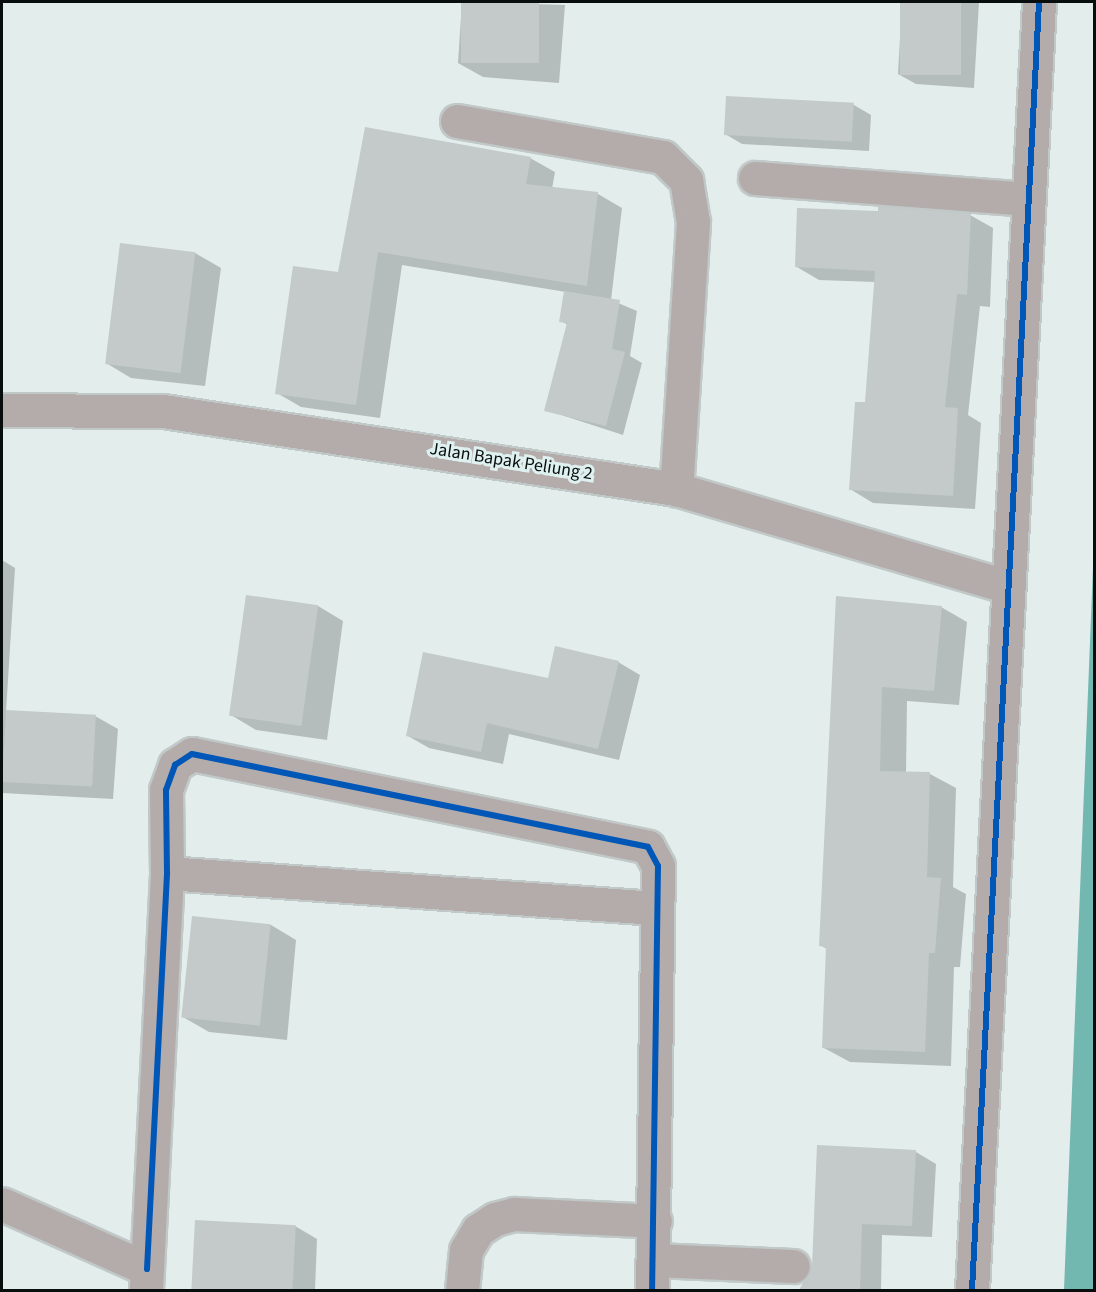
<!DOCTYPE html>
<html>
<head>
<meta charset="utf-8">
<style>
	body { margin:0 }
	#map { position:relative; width:1096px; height:1292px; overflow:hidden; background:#e3edec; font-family:"Source Sans 3",sans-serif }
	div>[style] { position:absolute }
	.water>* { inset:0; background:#72b8b1 }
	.shadow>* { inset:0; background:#0003 }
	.building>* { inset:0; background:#c3cac9; transform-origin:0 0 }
	.roads { filter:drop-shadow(2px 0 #c1c8c8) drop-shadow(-2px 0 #c1c8c8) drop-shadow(0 2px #c1c8c8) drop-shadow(0 -2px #c1c8c8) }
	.minor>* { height:33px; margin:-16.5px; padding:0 16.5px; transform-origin:16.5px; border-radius:16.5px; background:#b4acab }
	.cycleway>* { height:6px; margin:-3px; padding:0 3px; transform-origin:3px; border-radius:3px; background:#0057b8 }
	span { translate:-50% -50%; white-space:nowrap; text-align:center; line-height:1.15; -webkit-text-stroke:6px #dff1ef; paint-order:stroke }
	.street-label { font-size:18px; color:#080e0e }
	.frame { position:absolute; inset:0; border:3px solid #080e0e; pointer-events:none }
</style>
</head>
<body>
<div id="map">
	<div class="water">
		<i style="clip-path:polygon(1094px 542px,1094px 1290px,1064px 1290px)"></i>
	</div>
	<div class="shadow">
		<i style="clip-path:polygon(462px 2px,565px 5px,559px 83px,483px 77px,458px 63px)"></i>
		<i style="clip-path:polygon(902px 2px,979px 2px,974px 88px,916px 84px,898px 74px)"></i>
		<i style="clip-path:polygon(854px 105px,871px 115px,869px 151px,742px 144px,725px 134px)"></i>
		<i style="clip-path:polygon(530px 158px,555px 172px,552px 189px,598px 194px,622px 208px,611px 300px,637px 311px,630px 356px,642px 363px,623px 435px,546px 410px,568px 325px,561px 321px,566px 292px,402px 265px,380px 418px,301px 407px,277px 393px,339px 274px)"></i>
		<i style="clip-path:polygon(970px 215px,993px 228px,990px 307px,980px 306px,968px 415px,981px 423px,975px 509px,873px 503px,850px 489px,866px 404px,875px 282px,819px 280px,797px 267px)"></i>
		<i style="clip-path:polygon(121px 244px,195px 253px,221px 268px,205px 386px,131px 378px,106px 363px)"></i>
		<i style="clip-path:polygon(2px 560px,15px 568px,6px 712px,95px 716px,118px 729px,113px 799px,2px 793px)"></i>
		<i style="clip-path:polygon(838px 598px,941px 607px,967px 622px,959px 705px,907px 701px,906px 773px,930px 774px,956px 788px,953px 887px,966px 894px,960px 967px,954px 967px,951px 1066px,850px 1062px,824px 1048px,827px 949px,820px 945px)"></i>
		<i style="clip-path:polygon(318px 606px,343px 621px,327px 740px,256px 730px,231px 715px)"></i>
		<i style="clip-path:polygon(618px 662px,640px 675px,619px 760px,509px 734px,503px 764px,429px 748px,408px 736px,549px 679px)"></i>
		<i style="clip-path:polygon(193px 918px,271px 925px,296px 940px,287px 1040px,209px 1032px,183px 1017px)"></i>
		<i style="clip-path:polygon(916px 1152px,936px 1164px,932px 1237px,882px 1235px,881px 1290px,801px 1290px,813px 1268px)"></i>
		<i style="clip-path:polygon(197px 1222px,295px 1226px,317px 1239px,315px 1290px,193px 1290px)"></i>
	</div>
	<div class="building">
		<i style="left:461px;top:2px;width:78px;height:61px"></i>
		<i style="left:900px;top:2px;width:61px;height:73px"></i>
		<i style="left:726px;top:96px;width:128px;height:39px;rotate:3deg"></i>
		<i style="clip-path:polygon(365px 127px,531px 157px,526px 184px,598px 192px,587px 286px,378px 252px,356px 405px,275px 394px,293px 266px,338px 272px)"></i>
		<i style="clip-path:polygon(878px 206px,971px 213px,967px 295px,957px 294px,945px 407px,958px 408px,953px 496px,849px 490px,855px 402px,865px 402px,875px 271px,795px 267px,797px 208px,878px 211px)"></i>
		<i style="left:120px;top:243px;width:76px;height:122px;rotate:7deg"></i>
		<i style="clip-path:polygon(564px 291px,620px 300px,612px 349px,625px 352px,606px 426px,544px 411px,567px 323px,559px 322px)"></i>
		<i style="left:246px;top:595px;width:73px;height:122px;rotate:8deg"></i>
		<i style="clip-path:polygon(836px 596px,942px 606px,934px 691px,882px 687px,880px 771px,930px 772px,927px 877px,941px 878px,935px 953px,929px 953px,925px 1052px,822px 1048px,826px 947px,819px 946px)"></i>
		<i style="clip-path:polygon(555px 646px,619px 661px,598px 749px,487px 723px,481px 752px,406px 736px,423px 652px,548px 678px)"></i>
		<i style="left:6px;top:710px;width:90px;height:72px;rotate:3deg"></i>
		<i style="left:192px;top:916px;width:79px;height:102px;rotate:6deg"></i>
		<i style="clip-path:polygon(817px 1145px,916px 1150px,912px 1226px,862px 1224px,860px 1290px,799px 1290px,812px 1267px)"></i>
		<i style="left:195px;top:1220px;width:101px;height:70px;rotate:3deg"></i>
	</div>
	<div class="roads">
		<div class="minor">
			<i style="left:457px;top:121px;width:209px;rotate:9.9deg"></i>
			<i style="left:663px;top:157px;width:33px;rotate:45deg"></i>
			<i style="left:686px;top:180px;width:43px;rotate:80.5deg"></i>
			<i style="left:693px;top:222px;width:268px;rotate:93.6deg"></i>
			<i style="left:755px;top:178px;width:274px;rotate:4.4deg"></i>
			<i style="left:2px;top:410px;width:161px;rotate:0.4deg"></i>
			<i style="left:163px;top:411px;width:519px;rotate:8.65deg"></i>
			<i style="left:676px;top:489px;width:346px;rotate:16.4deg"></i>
			<i style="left:167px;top:873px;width:490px;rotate:4.1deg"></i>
			<i style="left:2px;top:1204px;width:159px;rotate:24.1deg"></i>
			<i style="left:147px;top:1269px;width:20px;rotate:93deg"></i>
			<i style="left:654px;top:1260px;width:139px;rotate:2.5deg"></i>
			<i style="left:147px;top:1269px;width:397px;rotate:-87.1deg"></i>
			<i style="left:167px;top:873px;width:83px;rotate:-90.7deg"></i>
			<i style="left:166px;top:790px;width:27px;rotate:-70deg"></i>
			<i style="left:175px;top:765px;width:20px;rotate:-33deg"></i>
			<i style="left:192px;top:754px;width:465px;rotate:11.5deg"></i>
			<i style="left:648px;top:847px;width:21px;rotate:62deg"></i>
			<i style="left:658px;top:866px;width:424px;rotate:90.8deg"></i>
			<i style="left:462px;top:1290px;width:40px;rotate:-84.3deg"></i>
			<i style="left:466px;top:1250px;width:23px;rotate:-59deg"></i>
			<i style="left:478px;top:1230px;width:20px;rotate:-33deg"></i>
			<i style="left:495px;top:1219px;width:20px;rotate:-15deg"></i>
			<i style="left:514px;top:1214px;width:141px;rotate:2.8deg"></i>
			<i style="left:972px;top:1290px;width:1290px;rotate:-87.02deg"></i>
		</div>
	</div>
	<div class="cycleway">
		<i style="left:147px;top:1269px;width:397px;rotate:-87.1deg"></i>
		<i style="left:167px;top:873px;width:83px;rotate:-90.7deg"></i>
		<i style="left:166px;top:790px;width:27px;rotate:-70deg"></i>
		<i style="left:175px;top:765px;width:20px;rotate:-33deg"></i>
		<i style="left:192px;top:754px;width:465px;rotate:11.5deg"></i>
		<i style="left:648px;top:847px;width:21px;rotate:62deg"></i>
		<i style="left:658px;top:866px;width:424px;rotate:90.8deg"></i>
		<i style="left:972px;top:1290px;width:1290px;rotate:-87.02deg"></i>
	</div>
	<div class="street-label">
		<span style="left:511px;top:462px;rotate:9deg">Jalan Bapak Peliung 2</span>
	</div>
	<div class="frame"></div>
</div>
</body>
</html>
